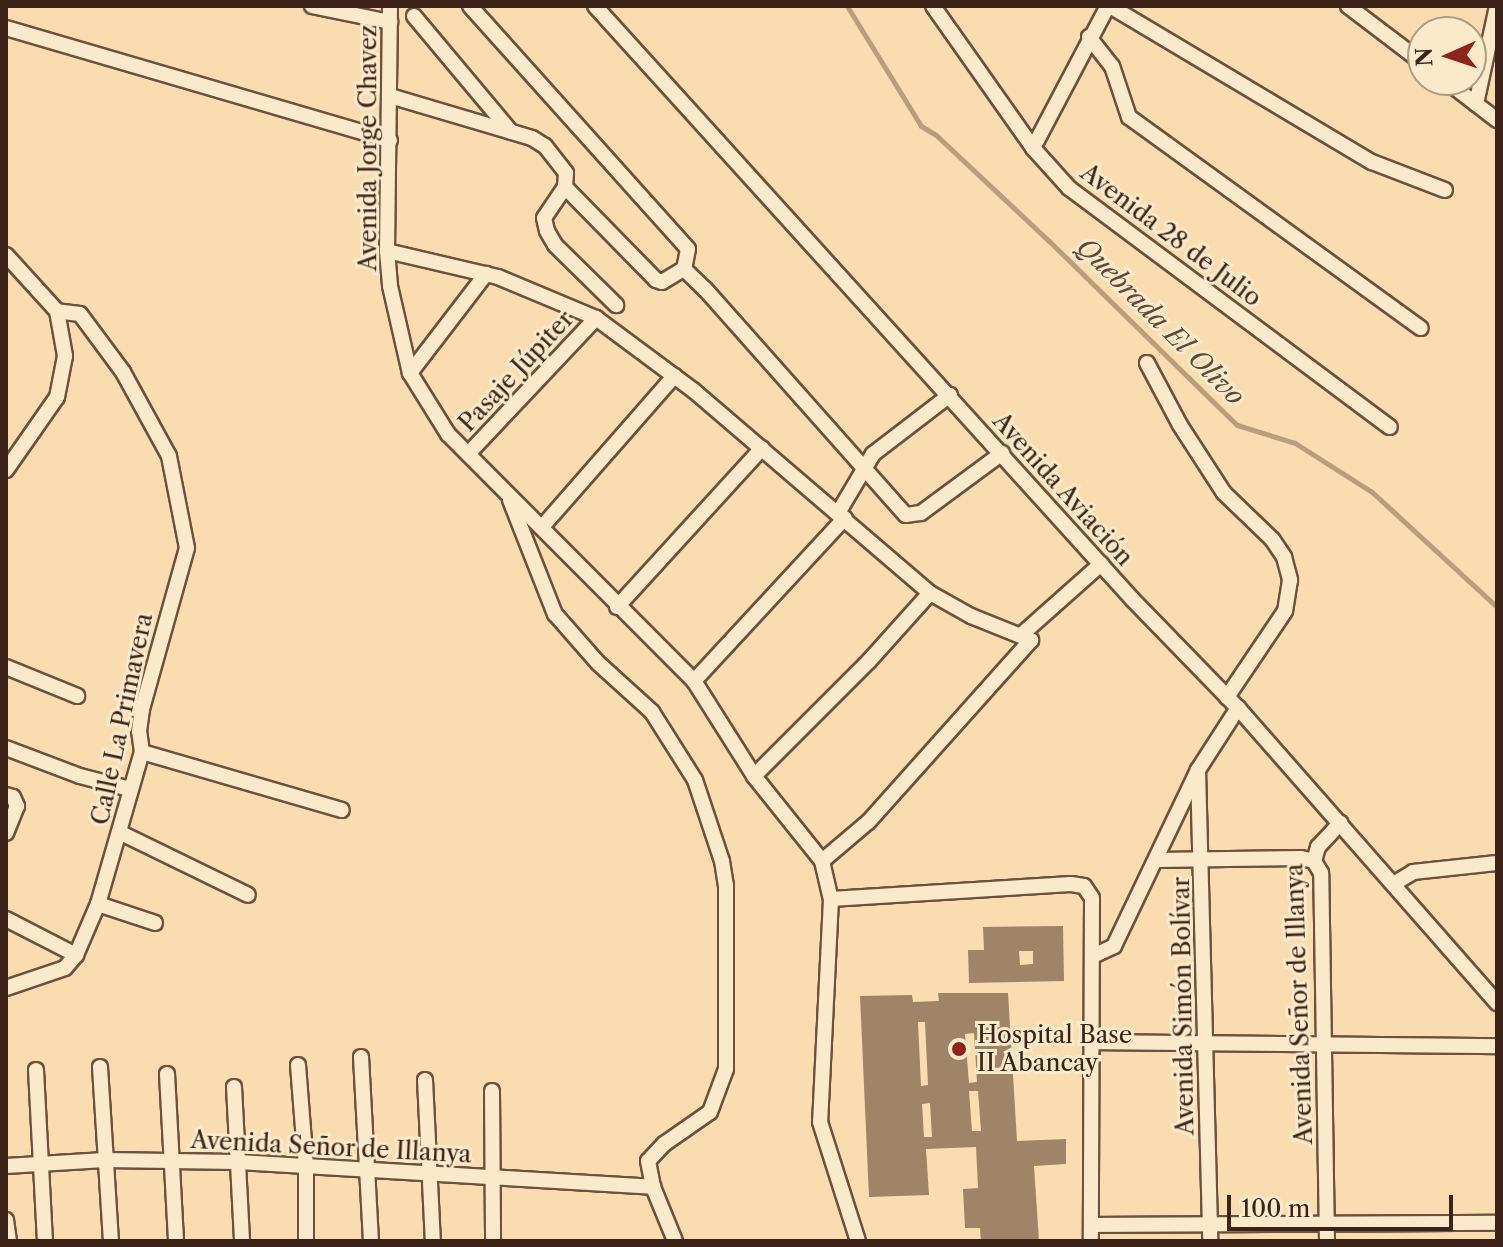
<!DOCTYPE html>
<html>
<head>
<meta charset="utf-8">
<style>
	body { margin:0 }
	#map { position:relative; width:1503px; height:1247px; overflow:hidden; background:#f9ddb1; font-family:"Libre Caslon Text",serif }
	div>[style] { position:absolute }
	.stream>* { height:5px; margin:-2.5px; padding:0 2.5px; transform-origin:2.5px; border-radius:2.5px; background:#b99e7d }
	.building>* { inset:0; background:#9f8467 }
	.roads { filter:drop-shadow(2px 0 #6c523e) drop-shadow(-2px 0 #6c523e) drop-shadow(0 2px #6c523e) drop-shadow(0 -2px #6c523e) }
	.minor>* { height:14px; margin:-7px; padding:0 7px; transform-origin:7px; border-radius:7px; background:#fbe9cc }
	.dots>* { width:22px; height:22px; translate:-50% -50%; box-sizing:border-box; border:4px solid #fbe9cc; border-radius:50% }
	span { translate:-50% -50%; white-space:nowrap; text-align:center; line-height:1.15; -webkit-text-stroke:6px #fbe9cc; paint-order:stroke }
	.street-label { font-size:24px; color:#3d2317 }
	.poi-label { font-size:24px; color:#3d2317 }
	.left { translate:0 -50%; text-align:left }
	.water-label { font-size:26px; color:#624836; font-style:italic }
	.frame { position:absolute; inset:0; border:8px solid #3d2317; pointer-events:none }
	.north { position:absolute; left:1407px; top:16px; width:80px; height:80px; box-sizing:border-box; background:#fbe9cc; border:2px solid #af9a84; border-radius:50%; rotate:267deg; font-size:22px; font-weight:700; line-height:32px; text-align:center; color:#3d2317 }
	.north::after { content:''; display:block; margin:auto; width:28px; height:36px; background:#8f2418; clip-path:polygon(50% 0,100% 100%,50% 72%,0 100%) }
	.scale { position:absolute; left:1227px; top:1195px; width:226px; height:36px; box-sizing:border-box; border:4px solid #3d2317; border-top:0; padding-left:10px; font-size:24px; line-height:28px; white-space:nowrap; color:#3d2317; -webkit-text-stroke:6px #fbe9cc; paint-order:stroke }
</style>
</head>
<body>
<div id="map">
	<div class="stream">
		<i style="left:847px;top:6px;width:141px;rotate:58.3deg"></i>
		<i style="left:921px;top:126px;width:17px;rotate:31deg"></i>
		<i style="left:936px;top:135px;width:155px;rotate:43.2deg"></i>
		<i style="left:1049px;top:241px;width:263px;rotate:44.4deg"></i>
		<i style="left:1237px;top:425px;width:61px;rotate:17.2deg"></i>
		<i style="left:1295px;top:443px;width:91px;rotate:32.5deg"></i>
		<i style="left:1372px;top:492px;width:170px;rotate:42.6deg"></i>
	</div>
	<div class="building">
		<i style="clip-path:polygon(evenodd,1063px 926px,1064px 981px,969px 983px,968px 950px,984px 950px,983px 927px,1063px 926px,1019px 951px,1033px 951px,1033px 964px,1020px 965px,1019px 951px)"></i>
		<i style="clip-path:polygon(evenodd,938px 993px,1008px 993px,1017px 1141px,1066px 1139px,1066px 1164px,1034px 1166px,1039px 1241px,981px 1241px,980px 1228px,965px 1228px,963px 1189px,978px 1188px,976px 1147px,926px 1149px,929px 1195px,869px 1197px,860px 996px,912px 995px,913px 1002px,939px 1001px,938px 993px,918px 1022px,925px 1022px,928px 1085px,921px 1086px,918px 1022px,938px 993px,974px 1033px,977px 1082px,969px 1083px,965px 1034px,974px 1033px,938px 993px,969px 1091px,978px 1091px,981px 1131px,972px 1131px,969px 1091px,938px 993px,930px 1103px,932px 1137px,924px 1137px,922px 1104px,930px 1103px)"></i>
	</div>
	<div class="roads">
		<div class="minor">
			<i style="left:312px;top:6px;width:80px;rotate:11.6deg"></i>
			<i style="left:390px;top:6px;width:245px;rotate:90.7deg"></i>
			<i style="left:387px;top:251px;width:35px;rotate:85deg"></i>
			<i style="left:390px;top:286px;width:89px;rotate:77.1deg"></i>
			<i style="left:410px;top:373px;width:72px;rotate:58.1deg"></i>
			<i style="left:448px;top:434px;width:349px;rotate:45.1deg"></i>
			<i style="left:694px;top:681px;width:112px;rotate:57.7deg"></i>
			<i style="left:754px;top:776px;width:109px;rotate:51.3deg"></i>
			<i style="left:822px;top:861px;width:39px;rotate:77deg"></i>
			<i style="left:831px;top:899px;width:223px;rotate:92.8deg"></i>
			<i style="left:820px;top:1122px;width:125px;rotate:72.3deg"></i>
			<i style="left:470px;top:6px;width:326px;rotate:48.1deg"></i>
			<i style="left:688px;top:249px;width:20px;rotate:101deg"></i>
			<i style="left:595px;top:6px;width:801px;rotate:47.83deg"></i>
			<i style="left:1133px;top:600px;width:151px;rotate:45.8deg"></i>
			<i style="left:1238px;top:708px;width:393px;rotate:48.7deg"></i>
			<i style="left:933px;top:6px;width:174px;rotate:54.8deg"></i>
			<i style="left:1033px;top:148px;width:54px;rotate:48deg"></i>
			<i style="left:1069px;top:188px;width:400px;rotate:36.7deg"></i>
			<i style="left:1110px;top:6px;width:305px;rotate:30.8deg"></i>
			<i style="left:1372px;top:162px;width:78px;rotate:21deg"></i>
			<i style="left:1348px;top:6px;width:94px;rotate:37.2deg"></i>
			<i style="left:414px;top:16px;width:151px;rotate:50.1deg"></i>
			<i style="left:6px;top:28px;width:400px;rotate:16.3deg"></i>
			<i style="left:1089px;top:37px;width:37px;rotate:52deg"></i>
			<i style="left:1112px;top:66px;width:54px;rotate:71.6deg"></i>
			<i style="left:1129px;top:117px;width:360px;rotate:35.9deg"></i>
			<i style="left:1445px;top:80px;width:66px;rotate:37.6deg"></i>
			<i style="left:390px;top:96px;width:148px;rotate:16.5deg"></i>
			<i style="left:532px;top:138px;width:15px;rotate:32deg"></i>
			<i style="left:545px;top:146px;width:34px;rotate:52deg"></i>
			<i style="left:566px;top:173px;width:14px;rotate:94deg"></i>
			<i style="left:565px;top:187px;width:37px;rotate:124deg"></i>
			<i style="left:544px;top:218px;width:13px;rotate:77deg"></i>
			<i style="left:547px;top:231px;width:16px;rotate:60deg"></i>
			<i style="left:555px;top:245px;width:86px;rotate:44.5deg"></i>
			<i style="left:1476px;top:104px;width:100px;rotate:-77.9deg"></i>
			<i style="left:1033px;top:148px;width:161px;rotate:-62.2deg"></i>
			<i style="left:565px;top:187px;width:130px;rotate:45.6deg"></i>
			<i style="left:656px;top:280px;width:6px;rotate:18deg"></i>
			<i style="left:662px;top:282px;width:26px;rotate:-31deg"></i>
			<i style="left:684px;top:269px;width:29px;rotate:44deg"></i>
			<i style="left:705px;top:289px;width:302px;rotate:48.4deg"></i>
			<i style="left:906px;top:515px;width:15px;rotate:-8deg"></i>
			<i style="left:921px;top:513px;width:101px;rotate:-36.5deg"></i>
			<i style="left:387px;top:251px;width:114px;rotate:13.2deg"></i>
			<i style="left:498px;top:277px;width:106px;rotate:22.7deg"></i>
			<i style="left:596px;top:318px;width:121px;rotate:36.6deg"></i>
			<i style="left:693px;top:390px;width:312px;rotate:40.6deg"></i>
			<i style="left:930px;top:593px;width:47px;rotate:29.3deg"></i>
			<i style="left:971px;top:616px;width:65px;rotate:21.8deg"></i>
			<i style="left:1031px;top:640px;width:244px;rotate:131.8deg"></i>
			<i style="left:868px;top:822px;width:60px;rotate:139.7deg"></i>
			<i style="left:6px;top:255px;width:76px;rotate:47.7deg"></i>
			<i style="left:57px;top:311px;width:46px;rotate:79.9deg"></i>
			<i style="left:65px;top:356px;width:42px;rotate:101deg"></i>
			<i style="left:57px;top:397px;width:89px;rotate:124.9deg"></i>
			<i style="left:1147px;top:363px;width:70px;rotate:62deg"></i>
			<i style="left:1180px;top:425px;width:81px;rotate:57.1deg"></i>
			<i style="left:1224px;top:493px;width:66px;rotate:43.8deg"></i>
			<i style="left:1272px;top:539px;width:22px;rotate:56deg"></i>
			<i style="left:1284px;top:557px;width:24px;rotate:75deg"></i>
			<i style="left:1290px;top:580px;width:31px;rotate:99deg"></i>
			<i style="left:1285px;top:611px;width:104px;rotate:124deg"></i>
			<i style="left:410px;top:373px;width:125px;rotate:-52.5deg"></i>
			<i style="left:468px;top:454px;width:187px;rotate:-46.7deg"></i>
			<i style="left:510px;top:500px;width:123px;rotate:68.5deg"></i>
			<i style="left:555px;top:614px;width:65px;rotate:48.7deg"></i>
			<i style="left:598px;top:663px;width:73px;rotate:42.2deg"></i>
			<i style="left:652px;top:712px;width:80px;rotate:57.7deg"></i>
			<i style="left:695px;top:780px;width:85px;rotate:71.6deg"></i>
			<i style="left:722px;top:861px;width:24px;rotate:81deg"></i>
			<i style="left:726px;top:885px;width:184px;rotate:90deg"></i>
			<i style="left:726px;top:1069px;width:46px;rotate:110.4deg"></i>
			<i style="left:710px;top:1112px;width:56px;rotate:145.2deg"></i>
			<i style="left:664px;top:1144px;width:23px;rotate:133deg"></i>
			<i style="left:648px;top:1161px;width:26px;rotate:79deg"></i>
			<i style="left:653px;top:1187px;width:58px;rotate:67.8deg"></i>
			<i style="left:838px;top:513px;width:69px;rotate:-59.3deg"></i>
			<i style="left:873px;top:454px;width:97px;rotate:-37.5deg"></i>
			<i style="left:542px;top:527px;width:201px;rotate:-48.8deg"></i>
			<i style="left:617px;top:607px;width:215px;rotate:-47.6deg"></i>
			<i style="left:1021px;top:635px;width:107px;rotate:-41.6deg"></i>
			<i style="left:6px;top:667px;width:77px;rotate:22.2deg"></i>
			<i style="left:694px;top:681px;width:222px;rotate:-47.2deg"></i>
			<i style="left:6px;top:748px;width:79px;rotate:20.7deg"></i>
			<i style="left:80px;top:776px;width:52px;rotate:14.6deg"></i>
			<i style="left:142px;top:752px;width:208px;rotate:16.2deg"></i>
			<i style="left:1198px;top:770px;width:471px;rotate:88.5deg"></i>
			<i style="left:754px;top:776px;width:163px;rotate:-45deg"></i>
			<i style="left:869px;top:661px;width:91px;rotate:-48.1deg"></i>
			<i style="left:6px;top:795px;width:7px;rotate:16deg"></i>
			<i style="left:13px;top:797px;width:10px;rotate:66deg"></i>
			<i style="left:17px;top:806px;width:29px;rotate:112deg"></i>
			<i style="left:121px;top:833px;width:141px;rotate:26deg"></i>
			<i style="left:1156px;top:860px;width:145px;rotate:-0.8deg"></i>
			<i style="left:1301px;top:858px;width:13px;rotate:13deg"></i>
			<i style="left:1395px;top:883px;width:21px;rotate:-31deg"></i>
			<i style="left:1413px;top:872px;width:84px;rotate:-6.1deg"></i>
			<i style="left:831px;top:899px;width:240px;rotate:-3.6deg"></i>
			<i style="left:1071px;top:884px;width:13px;rotate:9deg"></i>
			<i style="left:1084px;top:886px;width:14px;rotate:56deg"></i>
			<i style="left:1092px;top:898px;width:343px;rotate:90.2deg"></i>
			<i style="left:98px;top:904px;width:60px;rotate:18.4deg"></i>
			<i style="left:6px;top:919px;width:79px;rotate:27.2deg"></i>
			<i style="left:1093px;top:956px;width:23px;rotate:-25deg"></i>
			<i style="left:1114px;top:946px;width:195px;rotate:-64.5deg"></i>
			<i style="left:1198px;top:770px;width:74px;rotate:-57.2deg"></i>
			<i style="left:6px;top:988px;width:62px;rotate:-18.7deg"></i>
			<i style="left:65px;top:968px;width:17px;rotate:-50deg"></i>
			<i style="left:76px;top:955px;width:56px;rotate:-66.7deg"></i>
			<i style="left:98px;top:904px;width:158px;rotate:-73.9deg"></i>
			<i style="left:142px;top:752px;width:21px;rotate:-98deg"></i>
			<i style="left:139px;top:731px;width:22px;rotate:-82deg"></i>
			<i style="left:142px;top:709px;width:167px;rotate:-74.4deg"></i>
			<i style="left:187px;top:548px;width:94px;rotate:-101.1deg"></i>
			<i style="left:169px;top:456px;width:96px;rotate:-118.7deg"></i>
			<i style="left:123px;top:372px;width:72px;rotate:-126.6deg"></i>
			<i style="left:80px;top:314px;width:23px;rotate:-173deg"></i>
			<i style="left:1092px;top:1042px;width:405px;rotate:0.6deg"></i>
			<i style="left:361px;top:1057px;width:184px;rotate:86.9deg"></i>
			<i style="left:298px;top:1065px;width:101px;rotate:85.5deg"></i>
			<i style="left:306px;top:1166px;width:75px;rotate:90deg"></i>
			<i style="left:100px;top:1067px;width:174px;rotate:86.4deg"></i>
			<i style="left:36px;top:1070px;width:171px;rotate:87deg"></i>
			<i style="left:167px;top:1074px;width:167px;rotate:86.9deg"></i>
			<i style="left:425px;top:1080px;width:161px;rotate:87.2deg"></i>
			<i style="left:234px;top:1087px;width:154px;rotate:87deg"></i>
			<i style="left:492px;top:1091px;width:150px;rotate:89.6deg"></i>
			<i style="left:6px;top:1166px;width:99px;rotate:-3.5deg"></i>
			<i style="left:105px;top:1160px;width:132px;rotate:0.9deg"></i>
			<i style="left:237px;top:1162px;width:417px;rotate:3.4deg"></i>
			<i style="left:6px;top:1220px;width:21px;rotate:82deg"></i>
			<i style="left:1091px;top:1225px;width:406px;rotate:-0.3deg"></i>
			<i style="left:1327px;top:1241px;width:368px;rotate:-90.9deg"></i>
			<i style="left:1321px;top:873px;width:14px;rotate:-120deg"></i>
			<i style="left:1314px;top:861px;width:15px;rotate:-74deg"></i>
			<i style="left:1318px;top:847px;width:33px;rotate:-47deg"></i>
		</div>
	</div>
	<div class="dots">
		<i style="left:959px;top:1049px;background:#8f2418"></i>
	</div>
	<div class="street-label">
		<span style="left:368px;top:148px;rotate:-90deg">Avenida Jorge Chavez</span>
		<span style="left:1171px;top:235px;rotate:37deg">Avenida 28 de Julio</span>
		<span style="left:516px;top:371px;rotate:-47deg">Pasaje Júpiter</span>
		<span style="left:1063px;top:489px;rotate:48deg">Avenida Aviación</span>
		<span style="left:122px;top:719px;rotate:-78deg">Calle La Primavera</span>
		<span style="left:1299px;top:1004px;rotate:-92deg">Avenida Señor de Illanya</span>
		<span style="left:1183px;top:1006px;rotate:-91deg">Avenida Simón Bolívar</span>
		<span style="left:331px;top:1147px;rotate:3deg">Avenida Señor de Illanya</span>
	</div>
	<div class="poi-label">
		<span class="left" style="left:977px;top:1049px">Hospital Base<br>II Abancay</span>
	</div>
	<div class="water-label">
		<span style="left:1160px;top:322px;rotate:45deg">Quebrada El Olivo</span>
	</div>
	<div class="frame"></div>
	<div class="north">N</div>
	<div class="scale">100 m</div>
</div>
</body>
</html>
